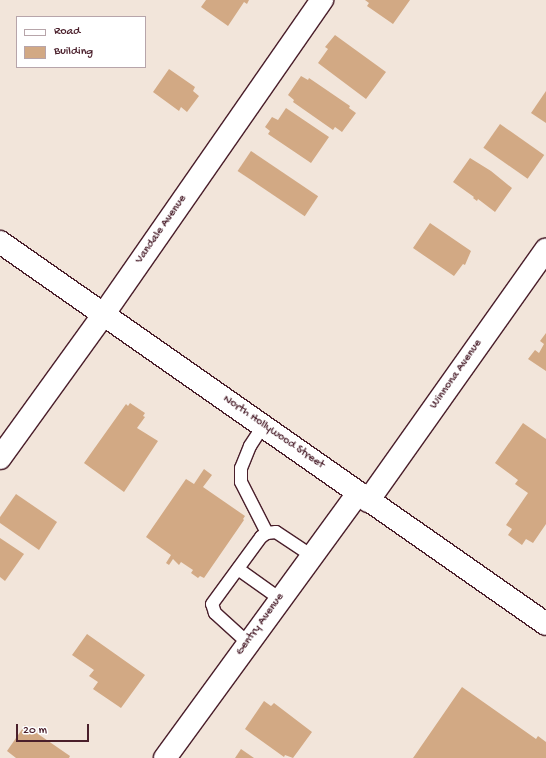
<!DOCTYPE html>
<html>
<head>
<meta charset="utf-8">
<style>
	body { margin:0 }
	#map { position:relative; width:546px; height:758px; overflow:hidden; background:#f2e5da; font-family:"Gochi Hand",sans-serif }
	div>[style] { position:absolute }
	.building>* { inset:0; background:#d2a984; transform-origin:0 0 }
	.roads { filter:drop-shadow(1px 0 #4a1f2b) drop-shadow(-1px 0 #4a1f2b) drop-shadow(0 1px #4a1f2b) drop-shadow(0 -1px #4a1f2b) }
	.lane>* { height:12px; margin:-6px; padding:0 6px; transform-origin:6px; border-radius:6px; background:#fff }
	.street>* { height:22px; margin:-11px; padding:0 11px; transform-origin:11px; border-radius:11px; background:#fff }
	.secondary>* { height:22px; margin:-11px; padding:0 11px; transform-origin:11px; border-radius:11px; background:#fff }
	span { translate:-50% -50%; white-space:nowrap; text-align:center; line-height:1.15; -webkit-text-stroke:3.5px #fff; paint-order:stroke }
	.street-label { font-size:12px; color:#4a1f2b }
	.legend { position:absolute; left:16px; top:16px; width:130px; height:52px; box-sizing:border-box; background:#fff; border:1px solid #b7a5aa; margin:0; padding:5px 7px; list-style:none; font-size:12px; color:#4a1f2b }
	.legend li { display:flex; align-items:center; gap:8px; height:20px }
	.legend b { width:20px; border:1px solid #b7a5aa }
	.scale { position:absolute; left:16px; top:724px; width:73px; height:18px; box-sizing:border-box; border:2px solid #4a1f2b; border-top:0; padding-left:5px; font-size:12px; line-height:14px; white-space:nowrap; color:#4a1f2b; -webkit-text-stroke:3px #fff; paint-order:stroke }
</style>
</head>
<body>
<div id="map">
	<div class="building">
		<i style="clip-path:polygon(206px 0,249px 0,247px 4px,244px 2px,228px 26px,201px 7px)"></i>
		<i style="clip-path:polygon(365px 0,410px 0,393px 24px,367px 6px,369px 3px)"></i>
		<i style="clip-path:polygon(335px 35px,386px 72px,366px 99px,318px 63px,328px 49px,325px 47px)"></i>
		<i style="clip-path:polygon(169px 69px,195px 87px,193px 91px,199px 96px,187px 112px,181px 107px,179px 111px,153px 92px)"></i>
		<i style="clip-path:polygon(301px 76px,308px 80px,309px 78px,350px 106px,349px 108px,356px 113px,342px 132px,335px 127px,333px 130px,293px 102px,294px 100px,288px 95px)"></i>
		<i style="clip-path:polygon(546px 91px,546px 123px,531px 113px)"></i>
		<i style="clip-path:polygon(286px 108px,329px 137px,311px 163px,268px 134px,270px 131px,265px 127px,272px 117px,278px 120px)"></i>
		<i style="left:500px;top:124px;width:54px;height:29px;rotate:35deg"></i>
		<i style="left:251px;top:151px;width:81px;height:24px;rotate:34deg"></i>
		<i style="clip-path:polygon(470px 158px,491px 171px,512px 188px,495px 212px,478px 199px,477px 201px,473px 198px,474px 197px,453px 182px)"></i>
		<i style="clip-path:polygon(430px 223px,471px 251px,465px 265px,463px 264px,454px 276px,413px 248px)"></i>
		<i style="clip-path:polygon(546px 333px,546px 371px,528px 359px,535px 350px,539px 353px,544px 344px,540px 341px)"></i>
		<i style="clip-path:polygon(130px 403px,145px 413px,143px 416px,145px 417px,137px 428px,158px 441px,124px 492px,84px 463px,126px 404px,128px 406px)"></i>
		<i style="clip-path:polygon(523px 423px,546px 439px,546px 524px,533px 543px,526px 539px,522px 545px,508px 535px,512px 529px,506px 525px,528px 493px,515px 484px,518px 480px,495px 463px)"></i>
		<i style="clip-path:polygon(204px 469px,212px 475px,203px 487px,245px 516px,243px 519px,244px 520px,204px 578px,200px 576px,198px 578px,191px 573px,193px 570px,181px 562px,179px 565px,173px 559px,169px 565px,166px 563px,171px 555px,146px 537px,186px 479px,194px 484px)"></i>
		<i style="clip-path:polygon(16px 494px,57px 522px,39px 550px,0 523px,0 517px)"></i>
		<i style="clip-path:polygon(0 538px,24px 554px,5px 581px,0 577px)"></i>
		<i style="clip-path:polygon(87px 634px,145px 675px,121px 708px,93px 689px,98px 682px,89px 676px,94px 670px,72px 655px)"></i>
		<i style="clip-path:polygon(462px 687px,536px 739px,538px 736px,546px 742px,546px 758px,413px 758px)"></i>
		<i style="clip-path:polygon(264px 701px,271px 706px,274px 703px,312px 732px,293px 758px,285px 755px,284px 757px,245px 729px)"></i>
		<i style="clip-path:polygon(25px 725px,70px 756px,69px 758px,16px 758px,7px 751px)"></i>
		<i style="clip-path:polygon(241px 749px,254px 758px,235px 758px)"></i>
	</div>
	<div class="roads">
		<div class="lane">
			<i style="left:263px;top:426px;width:24px;rotate:123deg"></i>
			<i style="left:250px;top:446px;width:24px;rotate:112deg"></i>
			<i style="left:241px;top:468px;width:14px;rotate:90deg"></i>
			<i style="left:241px;top:482px;width:57px;rotate:63deg"></i>
			<i style="left:238px;top:569px;width:52px;rotate:35.5deg"></i>
			<i style="left:248px;top:643px;width:45px;rotate:-137.7deg"></i>
			<i style="left:215px;top:613px;width:9px;rotate:-108deg"></i>
			<i style="left:212px;top:604px;width:83px;rotate:-53.8deg"></i>
			<i style="left:261px;top:537px;width:7px;rotate:-34deg"></i>
			<i style="left:267px;top:533px;width:9px;rotate:-6deg"></i>
			<i style="left:276px;top:532px;width:43px;rotate:33.7deg"></i>
		</div>
		<div class="street">
			<i style="left:0;top:458px;width:176px;rotate:-54.2deg"></i>
			<i style="left:103px;top:315px;width:384px;rotate:-55.2deg"></i>
			<i style="left:368px;top:501px;width:308px;rotate:-54.7deg"></i>
			<i style="left:165px;top:758px;width:328px;rotate:-53.9deg"></i>
		</div>
		<div class="secondary">
			<i style="left:0;top:242px;width:666px;rotate:34.98deg"></i>
		</div>
	</div>
	<div class="street-label">
		<span style="left:162px;top:230px;rotate:-55deg">Vandale Avenue</span>
		<span style="left:457px;top:375px;rotate:-55deg">Winnona Avenue</span>
		<span style="left:273px;top:433px;rotate:35deg">North Hollywood Street</span>
		<span style="left:261px;top:625px;rotate:-54deg">Gentry Avenue</span>
	</div>
	<ul class="legend">
	<li><b style="height:5px;background:#fff"></b>Road</li>
	<li><b style="height:11px;background:#d2a984"></b>Building</li>
	</ul>
	<div class="scale">20 m</div>
</div>
</body>
</html>
